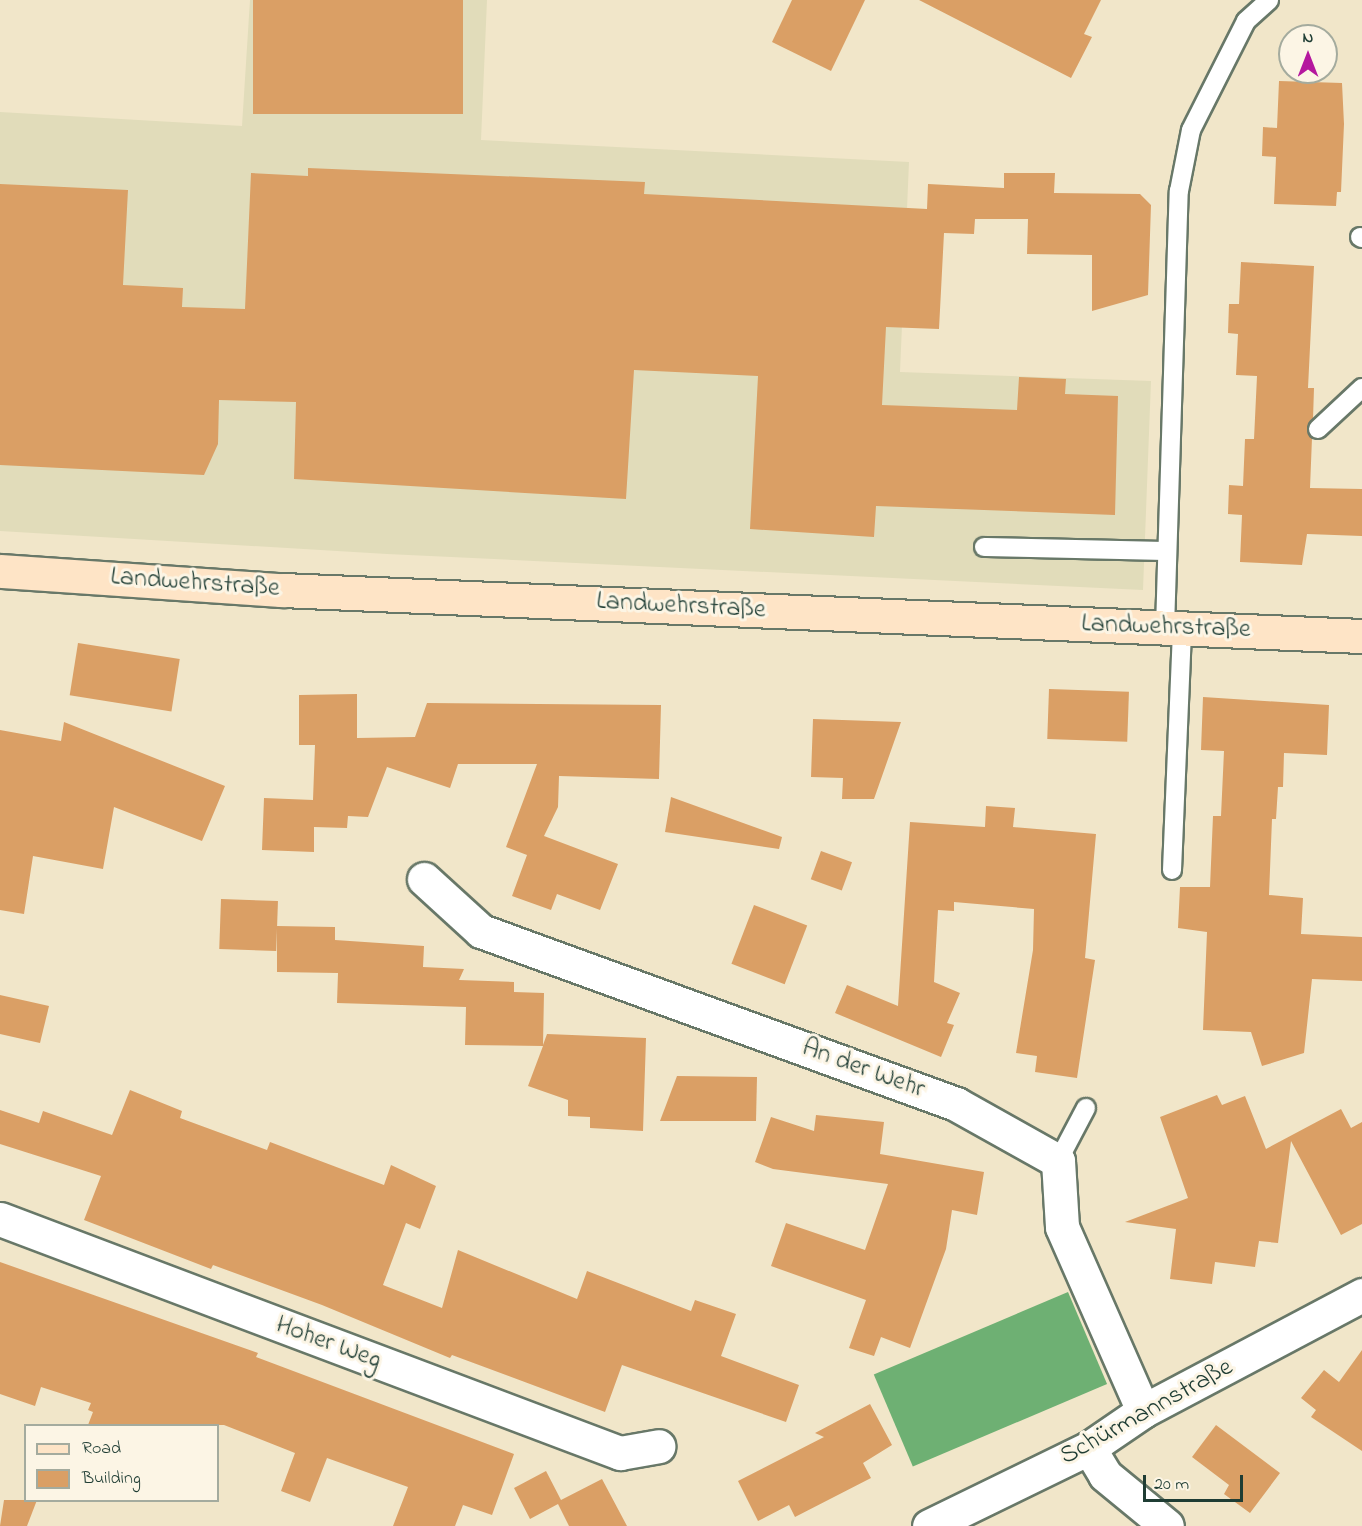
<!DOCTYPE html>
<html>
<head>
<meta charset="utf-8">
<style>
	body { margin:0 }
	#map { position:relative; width:1362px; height:1526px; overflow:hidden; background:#f1e6c9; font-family:"Indie Flower",sans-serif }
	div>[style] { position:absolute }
	.built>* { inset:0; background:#e1dcba }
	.forest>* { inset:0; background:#6eb073; transform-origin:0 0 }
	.building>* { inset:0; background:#da9f65; transform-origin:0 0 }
	.roads { filter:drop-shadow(2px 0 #687868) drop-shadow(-2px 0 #687868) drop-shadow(0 2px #687868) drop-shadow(0 -2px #687868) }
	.lane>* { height:18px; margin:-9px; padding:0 9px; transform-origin:9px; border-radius:9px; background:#fff }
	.street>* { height:33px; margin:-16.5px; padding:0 16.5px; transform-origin:16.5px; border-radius:16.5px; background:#fff }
	.secondary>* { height:33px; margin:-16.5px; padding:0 16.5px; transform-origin:16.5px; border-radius:16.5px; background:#fee4c6 }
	span { translate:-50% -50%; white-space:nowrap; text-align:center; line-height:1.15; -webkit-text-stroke:6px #fcf5e5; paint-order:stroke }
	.street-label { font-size:26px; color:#1f3d34 }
	.legend { position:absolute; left:24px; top:1424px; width:195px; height:78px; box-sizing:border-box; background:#fcf5e5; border:2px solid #a4ab9e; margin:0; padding:8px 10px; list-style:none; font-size:18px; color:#1f3d34 }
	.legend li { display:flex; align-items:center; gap:12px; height:30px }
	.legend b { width:30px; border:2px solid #a4ab9e }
	.north { position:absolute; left:1278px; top:24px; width:60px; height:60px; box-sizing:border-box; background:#fcf5e5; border:2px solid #a4ab9e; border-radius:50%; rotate:0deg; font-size:16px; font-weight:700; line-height:24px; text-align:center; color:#1f3d34 }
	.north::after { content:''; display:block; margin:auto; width:21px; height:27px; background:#b5179e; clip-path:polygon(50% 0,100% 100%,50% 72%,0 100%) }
	.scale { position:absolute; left:1143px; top:1475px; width:100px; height:27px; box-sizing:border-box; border:3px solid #1f3d34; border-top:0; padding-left:8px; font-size:18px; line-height:21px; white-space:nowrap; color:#1f3d34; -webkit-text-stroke:4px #fcf5e5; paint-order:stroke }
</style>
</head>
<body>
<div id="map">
	<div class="built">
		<i style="clip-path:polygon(250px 0,487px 0,481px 140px,909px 162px,900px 372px,1151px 381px,1143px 590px,387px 554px,0 531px,0 112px,242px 126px)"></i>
	</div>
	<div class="forest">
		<i style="left:1068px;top:1292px;width:100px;height:211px;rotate:67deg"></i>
	</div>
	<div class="building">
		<i style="left:253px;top:0;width:210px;height:114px"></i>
		<i style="clip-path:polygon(792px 0,865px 0,831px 71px,772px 42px)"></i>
		<i style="clip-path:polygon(919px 0,1101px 0,1084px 34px,1092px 37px,1071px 78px)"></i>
		<i style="clip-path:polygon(1279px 81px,1342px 83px,1344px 124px,1341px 192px,1337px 192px,1336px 206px,1274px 204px,1276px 157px,1262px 156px,1263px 127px,1277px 128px)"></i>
		<i style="clip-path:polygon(308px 168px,645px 182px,644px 194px,927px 209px,928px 184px,1004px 188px,1004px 173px,1055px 173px,1054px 193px,1140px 194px,1151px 205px,1148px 295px,1092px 311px,1092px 255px,1027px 254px,1028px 219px,975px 219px,974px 234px,944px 233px,939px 329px,886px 327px,882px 405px,1017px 410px,1019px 377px,1066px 379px,1065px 394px,1118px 396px,1115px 515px,876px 506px,874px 537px,750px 529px,758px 376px,634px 370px,626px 499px,294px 479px,296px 402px,219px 400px,218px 444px,204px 475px,0 465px,0 184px,128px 190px,123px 285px,183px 288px,182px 307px,245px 309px,251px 173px,308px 176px)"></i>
		<i style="clip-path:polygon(1241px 262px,1314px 266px,1308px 388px,1314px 388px,1313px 419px,1307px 431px,1312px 438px,1310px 488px,1362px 489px,1362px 536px,1307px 534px,1302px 565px,1240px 562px,1242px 515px,1228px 514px,1229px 485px,1243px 486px,1245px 439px,1254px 439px,1257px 376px,1236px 375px,1238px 334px,1228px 333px,1229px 304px,1239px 304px)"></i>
		<i style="left:78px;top:643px;width:103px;height:53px;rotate:9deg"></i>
		<i style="left:1049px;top:689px;width:80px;height:50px;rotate:2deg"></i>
		<i style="clip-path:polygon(357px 694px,357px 738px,415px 737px,427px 703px,661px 705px,659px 779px,559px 776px,558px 807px,544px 836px,618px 864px,600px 910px,557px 894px,551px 910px,512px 896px,527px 855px,506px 847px,537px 764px,458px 764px,450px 788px,387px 767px,368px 817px,348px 816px,347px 828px,314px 827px,314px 852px,262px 850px,264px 798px,313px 800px,315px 745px,299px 745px,299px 695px)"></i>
		<i style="clip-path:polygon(1203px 697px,1329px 705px,1327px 755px,1284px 753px,1283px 787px,1278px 787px,1276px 819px,1272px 819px,1269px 895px,1303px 898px,1301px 934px,1362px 937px,1362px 981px,1312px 979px,1304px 1053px,1262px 1066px,1251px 1032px,1203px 1030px,1207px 932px,1178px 928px,1180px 887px,1210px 887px,1213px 816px,1221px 816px,1224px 751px,1201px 750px)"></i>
		<i style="clip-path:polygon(813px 719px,901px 722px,874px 799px,842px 799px,843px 778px,811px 777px)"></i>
		<i style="clip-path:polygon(64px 722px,225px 786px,202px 841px,114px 807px,103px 869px,33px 856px,24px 914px,0 910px,0 730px,61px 741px)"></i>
		<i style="clip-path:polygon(671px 797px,782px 837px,779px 849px,665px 832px)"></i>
		<i style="clip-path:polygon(986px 806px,1015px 808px,1013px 827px,1096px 834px,1085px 958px,1095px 960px,1077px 1078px,1035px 1072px,1037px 1056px,1016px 1053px,1033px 950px,1034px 909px,954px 902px,954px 911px,938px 910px,934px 982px,960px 993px,947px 1023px,954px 1025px,941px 1057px,835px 1013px,847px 985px,898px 1006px,910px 822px,985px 827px)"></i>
		<i style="left:821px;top:851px;width:33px;height:30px;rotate:20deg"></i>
		<i style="left:221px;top:899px;width:57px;height:50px;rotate:2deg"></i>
		<i style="left:754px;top:905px;width:57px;height:63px;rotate:21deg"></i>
		<i style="clip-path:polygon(277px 926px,335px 927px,335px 940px,424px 946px,423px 967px,464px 969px,459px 980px,514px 982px,514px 992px,544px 993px,543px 1045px,547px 1034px,646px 1038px,643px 1131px,590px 1128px,590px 1117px,568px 1116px,568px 1100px,528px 1086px,543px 1046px,465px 1045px,466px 1007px,337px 1003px,338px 973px,277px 972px)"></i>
		<i style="clip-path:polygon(0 995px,49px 1006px,40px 1043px,0 1034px)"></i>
		<i style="clip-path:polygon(677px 1076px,757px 1077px,756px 1121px,660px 1121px)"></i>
		<i style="clip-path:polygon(130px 1090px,182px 1111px,180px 1118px,267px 1150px,270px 1142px,384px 1185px,391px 1165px,436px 1186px,420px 1229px,406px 1223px,383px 1285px,442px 1308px,458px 1250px,577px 1299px,587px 1271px,691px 1311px,695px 1300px,736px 1314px,721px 1356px,799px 1385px,786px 1422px,622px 1365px,605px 1412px,452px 1355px,450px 1358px,322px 1305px,213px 1265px,211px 1269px,84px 1220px,101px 1176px,0 1144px,0 1110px,39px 1123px,43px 1111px,112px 1135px)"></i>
		<i style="clip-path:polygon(1217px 1095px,1222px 1105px,1245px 1096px,1266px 1149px,1341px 1109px,1351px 1128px,1362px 1122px,1362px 1224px,1341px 1235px,1291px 1141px,1278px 1243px,1259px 1241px,1255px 1267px,1215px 1262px,1212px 1284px,1170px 1279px,1176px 1229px,1125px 1222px,1188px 1198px,1160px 1117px)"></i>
		<i style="clip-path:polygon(816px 1115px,884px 1122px,880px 1154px,984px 1172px,977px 1215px,952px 1210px,946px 1249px,910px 1348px,881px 1337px,874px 1356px,849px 1348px,866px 1300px,771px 1266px,786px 1223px,865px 1250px,888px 1184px,773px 1169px,755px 1162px,771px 1117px,814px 1131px)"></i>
		<i style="clip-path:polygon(0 1262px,258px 1353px,256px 1357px,514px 1454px,492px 1515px,463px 1505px,455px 1526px,393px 1526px,408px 1487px,327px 1458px,310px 1502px,281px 1491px,295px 1453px,224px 1425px,88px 1425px,93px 1412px,88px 1410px,91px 1403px,41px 1387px,35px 1406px,0 1394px)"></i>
		<i style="clip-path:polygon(1362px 1350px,1362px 1451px,1311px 1417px,1316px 1410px,1301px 1398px,1324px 1370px,1339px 1382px)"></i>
		<i style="clip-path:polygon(870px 1404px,892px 1445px,863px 1463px,871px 1478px,795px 1517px,789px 1505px,758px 1521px,738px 1481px,824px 1437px,815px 1433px)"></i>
		<i style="clip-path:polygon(1216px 1425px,1280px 1473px,1250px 1513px,1224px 1494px,1229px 1485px,1192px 1457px)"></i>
		<i style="clip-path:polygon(546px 1471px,561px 1500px,602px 1479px,627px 1526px,569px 1526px,558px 1504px,530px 1519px,514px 1488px)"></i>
		<i style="clip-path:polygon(4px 1500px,37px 1500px,27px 1526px,0 1526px)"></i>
	</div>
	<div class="roads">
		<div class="lane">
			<i style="left:1360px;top:237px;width:2px;rotate:27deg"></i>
			<i style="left:1318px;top:429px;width:60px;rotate:-43deg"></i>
			<i style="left:984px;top:547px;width:183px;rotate:1.3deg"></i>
			<i style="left:1165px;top:628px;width:437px;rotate:-88.2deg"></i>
			<i style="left:1179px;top:191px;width:62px;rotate:-78.9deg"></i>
			<i style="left:1191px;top:130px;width:122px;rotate:-63.2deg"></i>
			<i style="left:1246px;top:21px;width:31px;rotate:-42deg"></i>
			<i style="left:1172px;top:870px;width:240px;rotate:-87.6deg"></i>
			<i style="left:1058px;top:1161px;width:60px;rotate:-62.2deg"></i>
		</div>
		<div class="street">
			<i style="left:424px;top:879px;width:77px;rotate:42.4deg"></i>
			<i style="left:481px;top:931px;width:506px;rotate:20.01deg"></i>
			<i style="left:956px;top:1104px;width:117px;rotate:29.2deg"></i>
			<i style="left:1058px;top:1161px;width:66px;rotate:86.5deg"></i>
			<i style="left:1062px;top:1227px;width:201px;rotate:66.2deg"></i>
			<i style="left:0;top:1219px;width:663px;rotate:20.68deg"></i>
			<i style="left:620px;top:1453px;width:39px;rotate:-10deg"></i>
			<i style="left:1089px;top:1448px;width:31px;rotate:59deg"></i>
			<i style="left:1105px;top:1475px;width:80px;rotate:39.4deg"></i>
			<i style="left:929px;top:1526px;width:178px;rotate:-26deg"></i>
			<i style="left:1089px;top:1448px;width:65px;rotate:-34.4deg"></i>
			<i style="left:1143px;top:1411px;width:248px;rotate:-27.9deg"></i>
		</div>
		<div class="secondary">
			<i style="left:0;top:571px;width:283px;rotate:3.9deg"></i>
			<i style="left:282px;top:590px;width:1081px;rotate:2.44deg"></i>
		</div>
	</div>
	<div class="street-label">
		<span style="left:195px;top:584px;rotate:4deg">Landwehrstraße</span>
		<span style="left:681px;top:607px;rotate:3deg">Landwehrstraße</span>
		<span style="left:1166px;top:628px;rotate:2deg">Landwehrstraße</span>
		<span style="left:863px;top:1070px;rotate:20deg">An der Wehr</span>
		<span style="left:328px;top:1344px;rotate:20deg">Hoher Weg</span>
		<span style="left:1147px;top:1413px;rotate:-29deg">Schürmannstraße</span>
	</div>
	<ul class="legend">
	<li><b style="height:8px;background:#fee4c6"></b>Road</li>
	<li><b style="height:16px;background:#da9f65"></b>Building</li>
	</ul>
	<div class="north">N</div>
	<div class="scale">20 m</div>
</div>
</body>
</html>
